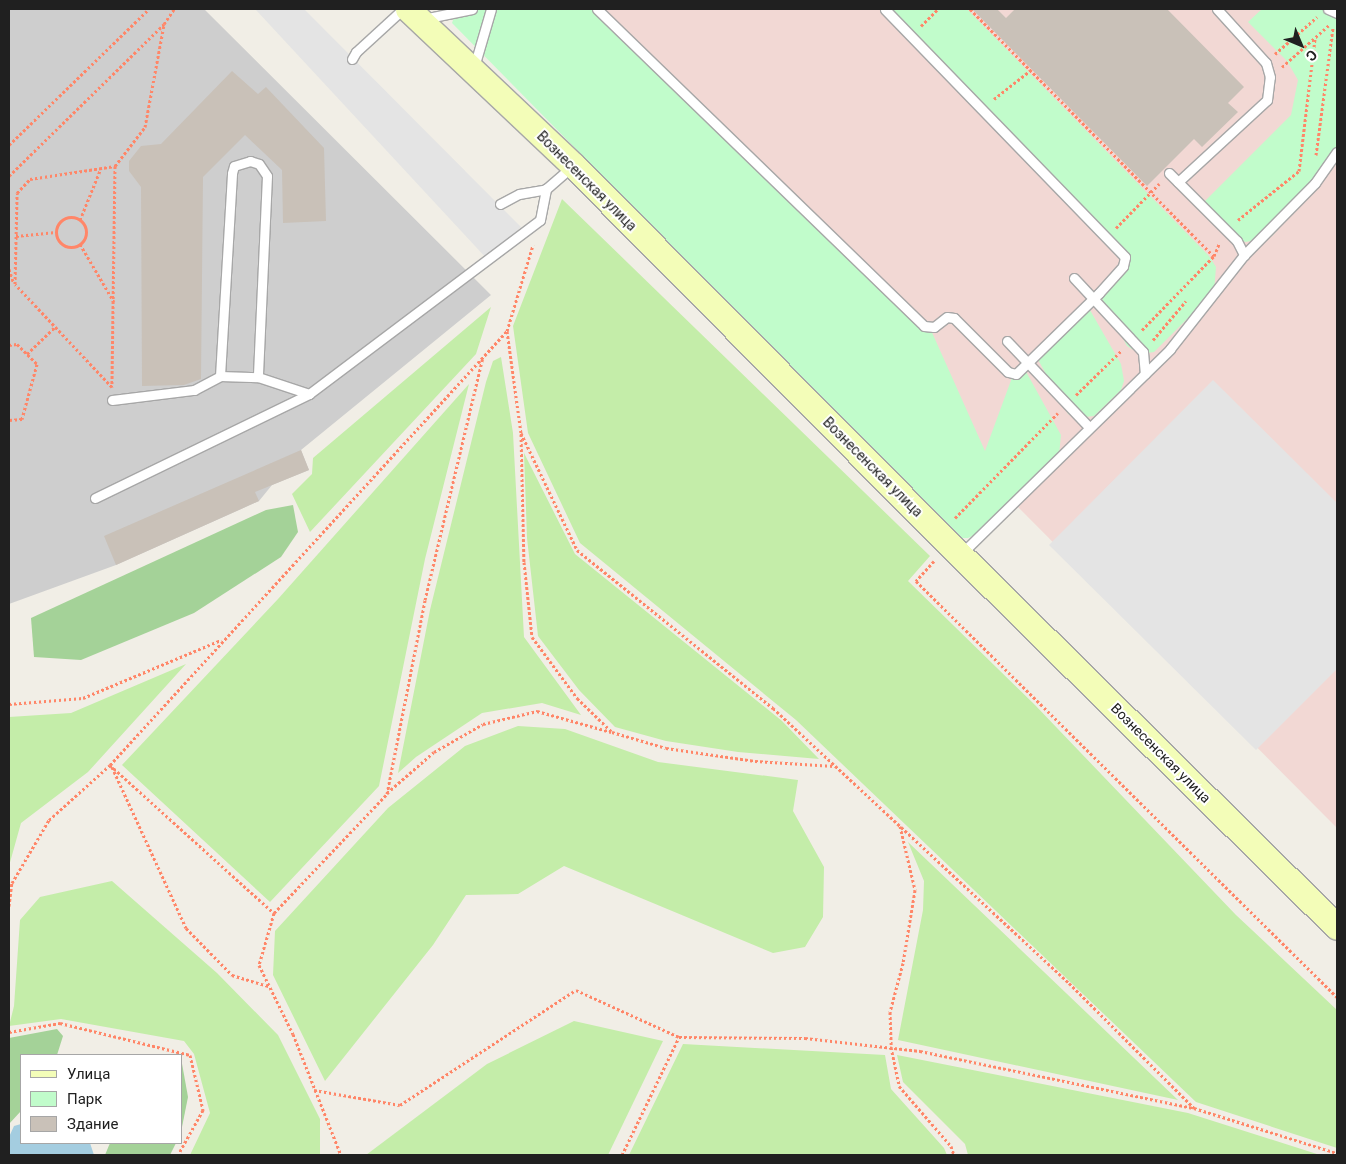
<!DOCTYPE html>
<html>
<head>
<meta charset="utf-8">
<style>
	body { margin:0 }
	#map { position:relative; width:1346px; height:1164px; overflow:hidden; background:#f1eee6; font-family:Roboto,sans-serif }
	div>[style] { position:absolute }
	.commercial>* { inset:0; background:#f2d8d4 }
	.religious>* { inset:0; background:#cecece }
	.grass>* { inset:0; background:#c4eda9 }
	.forest>* { inset:0; background:#a4d298 }
	.park>* { inset:0; background:#c1fccb }
	.parking>* { inset:0; background:#e4e4e4 }
	.water>* { inset:0; background:#a4cde0 }
	.building>* { inset:0; background:#c9c1b8 }
	.path>* { height:3px; margin-top:-1.5px; transform-origin:0; background:repeating-linear-gradient(90deg,#ff8668 0 2.5px,transparent 0 5px) }
	.path>.ring { margin:-1.5px; padding:0; box-sizing:content-box; background:none; border:3px solid #ff8668; border-radius:50% }
	.roads { filter:drop-shadow(1px 0 #a7a7a7) drop-shadow(-1px 0 #a7a7a7) drop-shadow(0 1px #a7a7a7) drop-shadow(0 -1px #a7a7a7) }
	.service>* { height:9px; margin:-4.5px; padding:0 4.5px; transform-origin:4.5px; border-radius:4.5px; background:#fff }
	.secondary>* { height:25px; margin:-12.5px; padding:0 12.5px; transform-origin:12.5px; border-radius:12.5px; background:#f3fdb8 }
	span { translate:-50% -50%; white-space:nowrap; text-align:center; line-height:1.15; -webkit-text-stroke:4px #fff; paint-order:stroke }
	.street-label { font-size:14px; color:#202020 }
	.frame { position:absolute; inset:0; border:10px solid #202020; pointer-events:none }
	.legend { position:absolute; left:20px; top:1054px; width:162px; height:90px; box-sizing:border-box; background:#fff; border:1px solid #a6a6a6; margin:0; padding:6px 9px; list-style:none; font-size:15px; color:#202020 }
	.legend li { display:flex; align-items:center; gap:10px; height:25px }
	.legend b { width:25px; border:1px solid #a6a6a6 }
	.north { position:absolute; left:1276px; top:20px; width:50px; height:50px; -webkit-text-stroke:4px #fff; paint-order:stroke; rotate:135deg; font-size:14px; font-weight:700; line-height:20px; text-align:center; color:#202020 }
	.north::after { content:''; display:block; margin:auto; width:18px; height:22px; background:#202020; clip-path:polygon(50% 0,100% 100%,50% 72%,0 100%) }
</style>
</head>
<body>
<div id="map">
	<div class="commercial">
		<i style="clip-path:polygon(523px 9px,1337px 9px,1337px 828px)"></i>
	</div>
	<div class="religious">
		<i style="clip-path:polygon(9px 9px,204px 9px,491px 295px,301px 450px,309px 470px,272px 485px,259px 501px,116px 565px,9px 604px)"></i>
	</div>
	<div class="grass">
		<i style="clip-path:polygon(562px 199px,930px 556px,908px 581px,1035px 705px,1236px 915px,1337px 1010px,1337px 1148px,1196px 1102px,796px 720px,580px 543px,528px 433px,513px 326px)"></i>
		<i style="clip-path:polygon(491px 307px,476px 354px,310px 532px,292px 494px,312px 474px,313px 458px)"></i>
		<i style="clip-path:polygon(501px 357px,513px 433px,524px 637px,581px 715px,542px 703px,482px 713px,416px 757px,398px 773px,430px 610px,486px 382px,493px 361px)"></i>
		<i style="clip-path:polygon(469px 384px,425px 559px,379px 786px,270px 902px,122px 765px,278px 599px)"></i>
		<i style="clip-path:polygon(524px 453px,575px 554px,782px 721px,819px 759px,738px 752px,666px 741px,615px 727px,579px 690px,538px 636px,527px 538px)"></i>
		<i style="clip-path:polygon(186px 664px,88px 772px,21px 823px,9px 866px,9px 717px,71px 713px)"></i>
		<i style="clip-path:polygon(518px 726px,565px 729px,658px 762px,798px 780px,793px 811px,824px 867px,823px 917px,805px 947px,773px 953px,564px 866px,518px 894px,466px 895px,433px 945px,325px 1081px,273px 975px,275px 931px,388px 808px,465px 746px)"></i>
		<i style="clip-path:polygon(908px 842px,1178px 1100px,898px 1040px,923px 910px,924px 881px)"></i>
		<i style="clip-path:polygon(112px 881px,217px 973px,278px 1035px,320px 1119px,320px 1155px,190px 1155px,210px 1113px,194px 1054px,184px 1041px,61px 1019px,9px 1026px,14px 1006px,20px 920px,40px 897px)"></i>
		<i style="clip-path:polygon(574px 1021px,663px 1041px,608px 1155px,366px 1155px,487px 1064px)"></i>
		<i style="clip-path:polygon(683px 1044px,885px 1055px,891px 1089px,944px 1148px,947px 1155px,629px 1155px)"></i>
		<i style="clip-path:polygon(897px 1055px,1188px 1113px,1320px 1155px,968px 1155px,965px 1144px,903px 1082px)"></i>
	</div>
	<div class="forest">
		<i style="clip-path:polygon(293px 505px,298px 532px,281px 557px,194px 613px,81px 660px,34px 657px,31px 618px,266px 510px)"></i>
		<i style="clip-path:polygon(57px 1029px,63px 1036px,57px 1055px,21px 1055px,21px 1111px,9px 1124px,9px 1038px)"></i>
		<i style="clip-path:polygon(181px 1058px,188px 1097px,181px 1132px)"></i>
		<i style="clip-path:polygon(110px 1143px,176px 1143px,170px 1155px,105px 1155px)"></i>
	</div>
	<div class="park">
		<i style="clip-path:polygon(457px 9px,597px 9px,930px 328px,985px 451px,1013px 375px,1024px 368px,1061px 435px,1059px 455px,979px 533px,968px 538px,959px 538px,452px 23px)"></i>
		<i style="clip-path:polygon(885px 9px,967px 9px,1209px 256px,1216px 267px,1214px 292px,1154px 352px,1140px 354px,1127px 346px,1099px 293px,1125px 260px)"></i>
		<i style="clip-path:polygon(1262px 9px,1337px 9px,1337px 163px,1272px 236px,1246px 242px,1234px 238px,1201px 205px,1291px 115px,1298px 80px,1287px 61px,1248px 22px)"></i>
		<i style="clip-path:polygon(1087px 305px,1121px 364px,1124px 381px,1121px 390px,1094px 416px,1076px 418px,1068px 414px,1036px 356px)"></i>
	</div>
	<div class="parking">
		<i style="clip-path:polygon(304px 9px,521px 227px,488px 260px,256px 10px)"></i>
		<i style="clip-path:polygon(1213px 380px,1337px 503px,1337px 669px,1256px 750px,1049px 545px)"></i>
	</div>
	<div class="water">
		<i style="clip-path:polygon(21px 1124px,21px 1143px,90px 1143px,94px 1155px,9px 1155px,9px 1137px,14px 1126px)"></i>
	</div>
	<div class="building">
		<i style="clip-path:polygon(972px 9px,997px 9px,1006px 18px,1015px 9px,1167px 9px,1244px 87px,1228px 103px,1238px 112px,1202px 147px,1194px 139px,1147px 186px)"></i>
		<i style="clip-path:polygon(232px 71px,258px 94px,266px 87px,324px 148px,326px 221px,283px 223px,282px 170px,245px 135px,203px 177px,201px 379px,184px 385px,142px 386px,141px 187px,129px 171px,129px 161px,141px 146px,161px 144px)"></i>
		<i style="clip-path:polygon(301px 450px,309px 470px,255px 492px,259px 501px,116px 565px,104px 536px)"></i>
	</div>
	<div class="path">
		<i style="left:970px;top:9px;width:347px;rotate:45.4deg"></i>
		<i style="left:921px;top:26px;width:24px;rotate:-45deg"></i>
		<i style="left:1275px;top:54px;width:56px;rotate:-41.4deg"></i>
		<i style="left:1282px;top:67px;width:63px;rotate:-41.8deg"></i>
		<i style="left:994px;top:99px;width:47px;rotate:-38.1deg"></i>
		<i style="left:9px;top:145px;width:195px;rotate:-44.2deg"></i>
		<i style="left:1316px;top:155px;width:129px;rotate:-82.4deg"></i>
		<i style="left:115px;top:166px;width:221px;rotate:90.8deg"></i>
		<i style="left:112px;top:387px;width:141px;rotate:-133.3deg"></i>
		<i style="left:15px;top:284px;width:91px;rotate:-88.7deg"></i>
		<i style="left:17px;top:193px;width:19px;rotate:-47deg"></i>
		<i style="left:30px;top:179px;width:86px;rotate:-8.7deg"></i>
		<i style="left:115px;top:166px;width:49px;rotate:-52.4deg"></i>
		<i style="left:145px;top:127px;width:105px;rotate:-79.5deg"></i>
		<i style="left:9px;top:176px;width:217px;rotate:-44.4deg"></i>
		<i style="left:164px;top:24px;width:18px;rotate:-56deg"></i>
		<i class="ring" style="left:56px;top:217px;width:27px;height:27px"></i>
		<i style="left:80px;top:220px;width:56px;rotate:-68deg"></i>
		<i style="left:1238px;top:220px;width:78px;rotate:-38.8deg"></i>
		<i style="left:1299px;top:171px;width:133px;rotate:-83.1deg"></i>
		<i style="left:1116px;top:228px;width:62px;rotate:-45.7deg"></i>
		<i style="left:16px;top:236px;width:40px;rotate:-5.7deg"></i>
		<i style="left:80px;top:244px;width:67px;rotate:59.6deg"></i>
		<i style="left:9px;top:269px;width:13px;rotate:72deg"></i>
		<i style="left:1142px;top:330px;width:103px;rotate:-45.8deg"></i>
		<i style="left:1214px;top:256px;width:13px;rotate:-67deg"></i>
		<i style="left:507px;top:331px;width:103px;rotate:82.2deg"></i>
		<i style="left:521px;top:433px;width:130px;rotate:64.4deg"></i>
		<i style="left:577px;top:550px;width:252px;rotate:38.9deg"></i>
		<i style="left:773px;top:708px;width:404px;rotate:42.9deg"></i>
		<i style="left:1069px;top:983px;width:177px;rotate:45deg"></i>
		<i style="left:1194px;top:1108px;width:150px;rotate:17.5deg"></i>
		<i style="left:1153px;top:340px;width:51px;rotate:-49.8deg"></i>
		<i style="left:9px;top:345px;width:8px;rotate:-7deg"></i>
		<i style="left:17px;top:344px;width:28px;rotate:45deg"></i>
		<i style="left:37px;top:364px;width:57px;rotate:105.3deg"></i>
		<i style="left:22px;top:419px;width:13px;rotate:176deg"></i>
		<i style="left:27px;top:354px;width:39px;rotate:-44deg"></i>
		<i style="left:1076px;top:395px;width:64px;rotate:-44.4deg"></i>
		<i style="left:521px;top:434px;width:128px;rotate:88.7deg"></i>
		<i style="left:524px;top:562px;width:75px;rotate:83.9deg"></i>
		<i style="left:532px;top:637px;width:76px;rotate:53.6deg"></i>
		<i style="left:577px;top:698px;width:49px;rotate:44.2deg"></i>
		<i style="left:612px;top:732px;width:56px;rotate:16.5deg"></i>
		<i style="left:666px;top:748px;width:90px;rotate:8.3deg"></i>
		<i style="left:755px;top:761px;width:79px;rotate:3.6deg"></i>
		<i style="left:955px;top:518px;width:147px;rotate:-45.6deg"></i>
		<i style="left:934px;top:561px;width:27px;rotate:132deg"></i>
		<i style="left:916px;top:581px;width:592px;rotate:44.66deg"></i>
		<i style="left:9px;top:704px;width:74px;rotate:-4.6deg"></i>
		<i style="left:83px;top:698px;width:150px;rotate:-22.8deg"></i>
		<i style="left:110px;top:765px;width:221px;rotate:42.1deg"></i>
		<i style="left:274px;top:913px;width:54px;rotate:106.1deg"></i>
		<i style="left:259px;top:965px;width:77px;rotate:63.8deg"></i>
		<i style="left:293px;top:1034px;width:130px;rotate:68.4deg"></i>
		<i style="left:112px;top:767px;width:177px;rotate:65.3deg"></i>
		<i style="left:186px;top:928px;width:66px;rotate:45.6deg"></i>
		<i style="left:232px;top:975px;width:39px;rotate:17deg"></i>
		<i style="left:387px;top:793px;width:62px;rotate:-41.1deg"></i>
		<i style="left:434px;top:752px;width:56px;rotate:-29.7deg"></i>
		<i style="left:483px;top:724px;width:56px;rotate:-13.5deg"></i>
		<i style="left:537px;top:711px;width:77px;rotate:15.8deg"></i>
		<i style="left:900px;top:826px;width:66px;rotate:76.8deg"></i>
		<i style="left:915px;top:890px;width:74px;rotate:99.3deg"></i>
		<i style="left:903px;top:963px;width:51px;rotate:104.9deg"></i>
		<i style="left:890px;top:1012px;width:35px;rotate:88deg"></i>
		<i style="left:891px;top:1047px;width:40px;rotate:78deg"></i>
		<i style="left:899px;top:1086px;width:79px;rotate:49.1deg"></i>
		<i style="left:951px;top:1146px;width:9px;rotate:72deg"></i>
		<i style="left:9px;top:906px;width:23px;rotate:-83deg"></i>
		<i style="left:12px;top:883px;width:73px;rotate:-59.6deg"></i>
		<i style="left:49px;top:820px;width:82px;rotate:-42deg"></i>
		<i style="left:110px;top:765px;width:588px;rotate:-47.55deg"></i>
		<i style="left:507px;top:331px;width:90px;rotate:-73.2deg"></i>
		<i style="left:274px;top:913px;width:164px;rotate:-46.5deg"></i>
		<i style="left:387px;top:794px;width:198px;rotate:-78.9deg"></i>
		<i style="left:425px;top:600px;width:250px;rotate:-76.6deg"></i>
		<i style="left:9px;top:1032px;width:52px;rotate:-10deg"></i>
		<i style="left:60px;top:1023px;width:134px;rotate:13.8deg"></i>
		<i style="left:190px;top:1055px;width:57px;rotate:76.7deg"></i>
		<i style="left:203px;top:1110px;width:51px;rotate:119.1deg"></i>
		<i style="left:314px;top:1090px;width:87px;rotate:9.9deg"></i>
		<i style="left:400px;top:1105px;width:210px;rotate:-33.2deg"></i>
		<i style="left:576px;top:990px;width:113px;rotate:24.5deg"></i>
		<i style="left:679px;top:1037px;width:126px;rotate:0.5deg"></i>
		<i style="left:805px;top:1038px;width:116px;rotate:6.4deg"></i>
		<i style="left:920px;top:1051px;width:279px;rotate:11.8deg"></i>
		<i style="left:622px;top:1155px;width:131px;rotate:-64.2deg"></i>
	</div>
	<div class="roads">
		<div class="service">
			<i style="left:597px;top:9px;width:455px;rotate:44.1deg"></i>
			<i style="left:924px;top:326px;width:10px;rotate:6deg"></i>
			<i style="left:934px;top:327px;width:16px;rotate:-38deg"></i>
			<i style="left:947px;top:317px;width:7px;rotate:8deg"></i>
			<i style="left:954px;top:318px;width:76px;rotate:45deg"></i>
			<i style="left:1008px;top:372px;width:8px;rotate:14deg"></i>
			<i style="left:1016px;top:374px;width:116px;rotate:-44.3deg"></i>
			<i style="left:1099px;top:293px;width:36px;rotate:-48deg"></i>
			<i style="left:1123px;top:266px;width:9px;rotate:-77deg"></i>
			<i style="left:1125px;top:257px;width:345px;rotate:-134.1deg"></i>
			<i style="left:1328px;top:9px;width:10px;rotate:24deg"></i>
			<i style="left:423px;top:19px;width:50px;rotate:-11.5deg"></i>
			<i style="left:352px;top:59px;width:8px;rotate:-60deg"></i>
			<i style="left:356px;top:52px;width:64px;rotate:-42.5deg"></i>
			<i style="left:474px;top:67px;width:60px;rotate:-73.7deg"></i>
			<i style="left:1169px;top:173px;width:96px;rotate:45deg"></i>
			<i style="left:1237px;top:241px;width:16px;rotate:63deg"></i>
			<i style="left:1244px;top:255px;width:101px;rotate:-45.4deg"></i>
			<i style="left:1315px;top:183px;width:38px;rotate:-55deg"></i>
			<i style="left:1178px;top:182px;width:121px;rotate:-42.7deg"></i>
			<i style="left:1267px;top:100px;width:23px;rotate:-83deg"></i>
			<i style="left:1270px;top:77px;width:15px;rotate:-106deg"></i>
			<i style="left:1266px;top:63px;width:73px;rotate:-132.2deg"></i>
			<i style="left:500px;top:204px;width:21px;rotate:-28deg"></i>
			<i style="left:519px;top:194px;width:27px;rotate:-10deg"></i>
			<i style="left:1074px;top:278px;width:101px;rotate:47deg"></i>
			<i style="left:1143px;top:352px;width:22px;rotate:85deg"></i>
			<i style="left:1007px;top:341px;width:119px;rotate:46.4deg"></i>
			<i style="left:220px;top:376px;width:203px;rotate:-86.6deg"></i>
			<i style="left:232px;top:173px;width:7px;rotate:-74deg"></i>
			<i style="left:234px;top:166px;width:17px;rotate:-17deg"></i>
			<i style="left:250px;top:161px;width:9px;rotate:18deg"></i>
			<i style="left:259px;top:164px;width:14px;rotate:56deg"></i>
			<i style="left:267px;top:176px;width:201px;rotate:92.6deg"></i>
			<i style="left:112px;top:400px;width:83px;rotate:-7deg"></i>
			<i style="left:194px;top:390px;width:30px;rotate:-28deg"></i>
			<i style="left:220px;top:376px;width:38px;rotate:2deg"></i>
			<i style="left:258px;top:377px;width:54px;rotate:18.4deg"></i>
			<i style="left:95px;top:498px;width:238px;rotate:-25.9deg"></i>
			<i style="left:309px;top:394px;width:289px;rotate:-37deg"></i>
			<i style="left:540px;top:220px;width:32px;rotate:-79deg"></i>
			<i style="left:546px;top:189px;width:33px;rotate:-41deg"></i>
			<i style="left:961px;top:554px;width:293px;rotate:-44.4deg"></i>
			<i style="left:1170px;top:349px;width:120px;rotate:-51.8deg"></i>
		</div>
		<div class="secondary">
			<i style="left:408px;top:9px;width:227px;rotate:43.4deg"></i>
			<i style="left:573px;top:165px;width:520px;rotate:45.23deg"></i>
			<i style="left:939px;top:534px;width:559px;rotate:44.64deg"></i>
		</div>
	</div>
	<div class="street-label">
		<span style="left:587px;top:181px;rotate:45deg">Вознесенская улица</span>
		<span style="left:873px;top:467px;rotate:45deg">Вознесенская улица</span>
		<span style="left:1161px;top:753px;rotate:45deg">Вознесенская улица</span>
	</div>
	<div class="frame"></div>
	<ul class="legend">
	<li><b style="height:6px;background:#f3fdb8"></b>Улица</li>
	<li><b style="height:14px;background:#c1fccb"></b>Парк</li>
	<li><b style="height:14px;background:#c9c1b8"></b>Здание</li>
	</ul>
	<div class="north">С</div>
</div>
</body>
</html>
